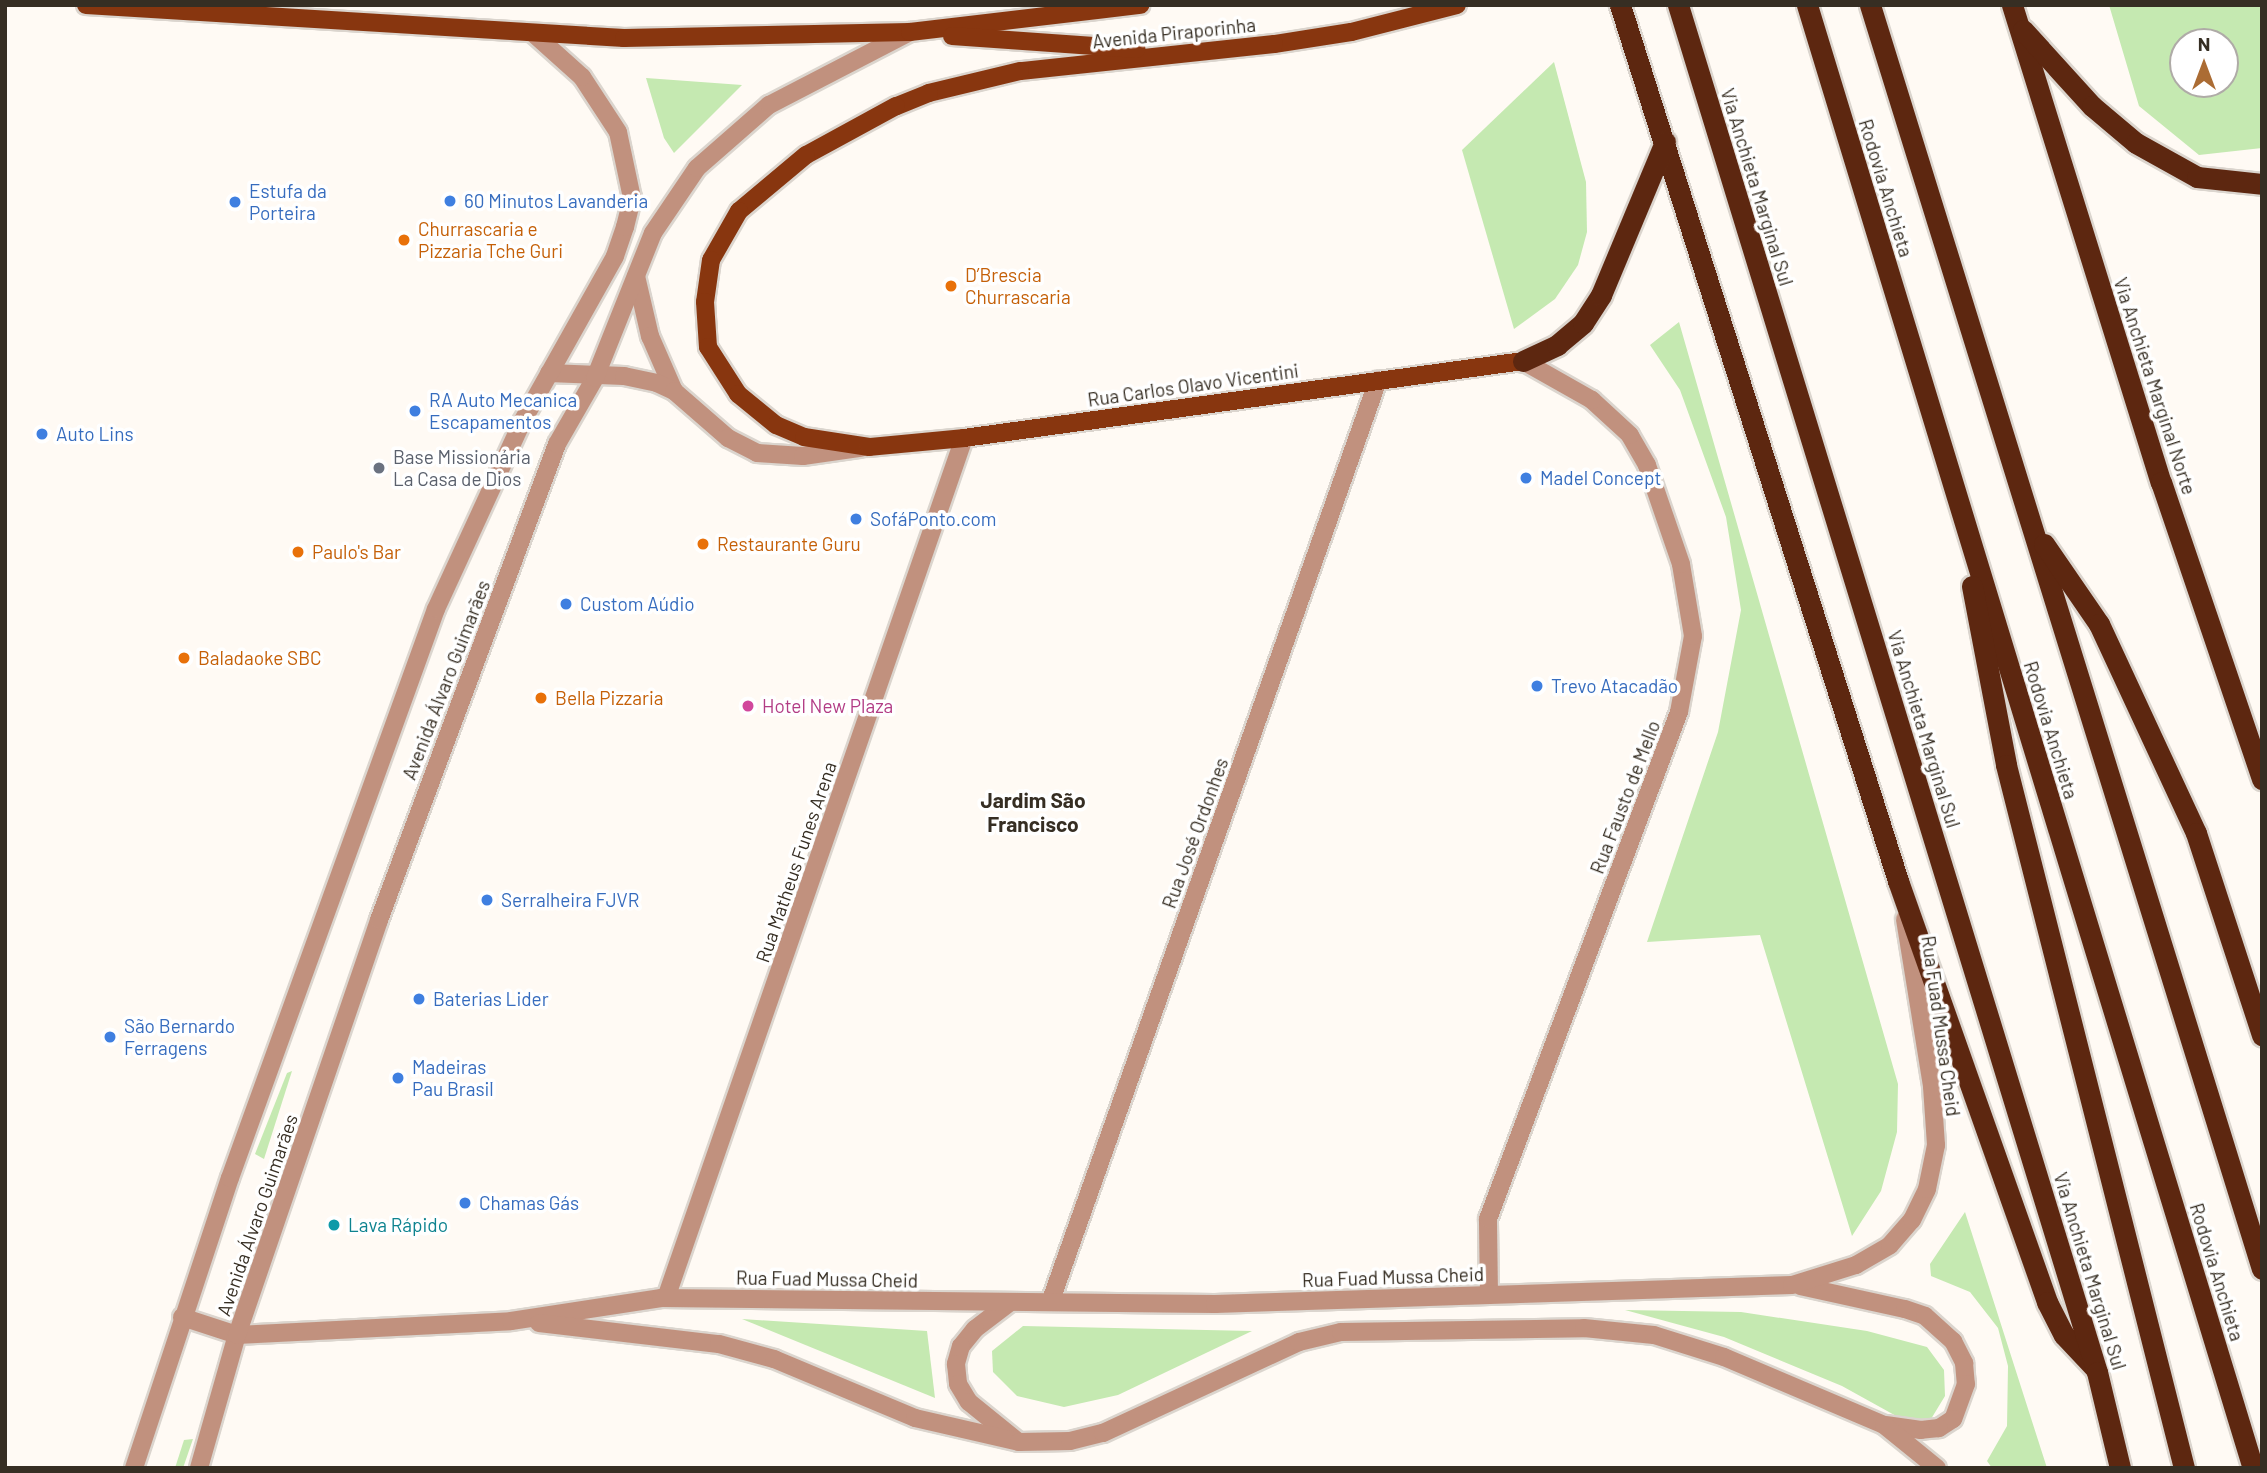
<!DOCTYPE html>
<html>
<head>
<meta charset="utf-8">
<style>
	body { margin:0 }
	#map { position:relative; width:2267px; height:1473px; overflow:hidden; background:#fffaf4; font-family:Barlow,sans-serif }
	div>[style] { position:absolute }
	.green>* { inset:0; background:#c5e9b1 }
	.roads { filter:drop-shadow(2px 0 #dbd5ce) drop-shadow(-2px 0 #dbd5ce) drop-shadow(0 2px #dbd5ce) drop-shadow(0 -2px #dbd5ce) }
	.minor>* { height:18px; margin:-9px; padding:0 9px; transform-origin:9px; border-radius:9px; background:#c1917e }
	.major>* { height:18px; margin:-9px; padding:0 9px; transform-origin:9px; border-radius:9px; background:#88360f }
	.highway>* { height:21px; margin:-10.5px; padding:0 10.5px; transform-origin:10.5px; border-radius:10.5px; background:#5d2710 }
	.dots>* { width:19px; height:19px; translate:-50% -50%; box-sizing:border-box; border:4px solid #fff; border-radius:50% }
	span { translate:-50% -50%; white-space:nowrap; text-align:center; line-height:1.15; -webkit-text-stroke:7px #fff; paint-order:stroke }
	.street-label { font-size:19px; color:#362e23 }
	.shop-label { font-size:19px; color:#366cbe }
	.left { translate:0 -50%; text-align:left }
	.food-label { font-size:19px; color:#c56008 }
	.worship-label { font-size:19px; color:#5b616d }
	.hotel-label { font-size:19px; color:#b23c85 }
	.culture-label { font-size:19px; color:#0d838f }
	.neighbourhood-label { font-size:21px; color:#362e23; font-weight:700 }
	.frame { position:absolute; inset:0; border:7px solid #362e23; pointer-events:none }
	.north { position:absolute; left:2169px; top:28px; width:70px; height:70px; box-sizing:border-box; background:#fff; border:2px solid #afaba7; border-radius:50%; rotate:0deg; font-size:19px; font-weight:700; line-height:28px; text-align:center; color:#362e23 }
	.north::after { content:''; display:block; margin:auto; width:24px; height:32px; background:#ab6c34; clip-path:polygon(50% 0,100% 100%,50% 72%,0 100%) }
</style>
</head>
<body>
<div id="map">
	<div class="green">
		<i style="clip-path:polygon(evenodd,2109px 5px,2262px 5px,2262px 148px,2199px 155px,2139px 106px,2109px 5px,2225px 42px,2225px 84px,2183px 84px,2183px 42px,2225px 42px)"></i>
		<i style="clip-path:polygon(1554px 62px,1586px 182px,1587px 232px,1578px 265px,1555px 299px,1514px 329px,1462px 150px)"></i>
		<i style="clip-path:polygon(646px 78px,742px 85px,674px 153px,664px 138px)"></i>
		<i style="clip-path:polygon(1679px 322px,1898px 1084px,1897px 1132px,1881px 1191px,1852px 1236px,1760px 935px,1647px 942px,1718px 732px,1741px 610px,1726px 517px,1680px 390px,1650px 345px)"></i>
		<i style="clip-path:polygon(292px 1071px,264px 1159px,255px 1154px,287px 1073px)"></i>
		<i style="clip-path:polygon(1965px 1212px,2047px 1468px,1992px 1468px,1987px 1461px,2007px 1426px,2008px 1366px,1998px 1328px,1970px 1292px,1931px 1276px,1930px 1264px)"></i>
		<i style="clip-path:polygon(1625px 1310px,1741px 1312px,1867px 1331px,1927px 1347px,1944px 1370px,1945px 1396px,1931px 1419px,1907px 1422px,1842px 1386px,1724px 1337px)"></i>
		<i style="clip-path:polygon(742px 1319px,927px 1331px,935px 1398px)"></i>
		<i style="clip-path:polygon(1023px 1326px,1252px 1331px,1118px 1395px,1064px 1407px,1017px 1396px,993px 1372px,992px 1351px)"></i>
		<i style="clip-path:polygon(193px 1439px,183px 1468px,175px 1468px,184px 1440px)"></i>
	</div>
	<div class="roads">
		<div class="minor">
			<i style="left:636px;top:276px;width:62px;rotate:76.9deg"></i>
			<i style="left:650px;top:336px;width:60px;rotate:66.4deg"></i>
			<i style="left:549px;top:373px;width:75px;rotate:2.3deg"></i>
			<i style="left:624px;top:376px;width:34px;rotate:12deg"></i>
			<i style="left:657px;top:383px;width:19px;rotate:25deg"></i>
			<i style="left:674px;top:391px;width:72px;rotate:41deg"></i>
			<i style="left:728px;top:438px;width:33px;rotate:27deg"></i>
			<i style="left:757px;top:453px;width:46px;rotate:3.7deg"></i>
			<i style="left:803px;top:456px;width:58px;rotate:-8deg"></i>
			<i style="left:1800px;top:1286px;width:107px;rotate:12.4deg"></i>
			<i style="left:1905px;top:1309px;width:21px;rotate:19deg"></i>
			<i style="left:1925px;top:1316px;width:38px;rotate:42deg"></i>
			<i style="left:1953px;top:1341px;width:25px;rotate:63deg"></i>
			<i style="left:1964px;top:1363px;width:21px;rotate:85deg"></i>
			<i style="left:1966px;top:1384px;width:37px;rotate:110deg"></i>
			<i style="left:1953px;top:1419px;width:17px;rotate:147deg"></i>
			<i style="left:1939px;top:1428px;width:18px;rotate:174deg"></i>
			<i style="left:1921px;top:1430px;width:34px;rotate:-172deg"></i>
			<i style="left:1489px;top:1295px;width:76px;rotate:-90.8deg"></i>
			<i style="left:1488px;top:1219px;width:542px;rotate:-69.36deg"></i>
			<i style="left:1679px;top:712px;width:77px;rotate:-79.6deg"></i>
			<i style="left:1693px;top:636px;width:73px;rotate:-99.5deg"></i>
			<i style="left:1681px;top:564px;width:105px;rotate:-109deg"></i>
			<i style="left:1647px;top:465px;width:34px;rotate:-120deg"></i>
			<i style="left:1630px;top:435px;width:52px;rotate:-137.4deg"></i>
			<i style="left:1592px;top:400px;width:79px;rotate:-150.5deg"></i>
			<i style="left:666px;top:1298px;width:910px;rotate:-70.89deg"></i>
			<i style="left:1051px;top:1300px;width:976px;rotate:-70.43deg"></i>
			<i style="left:1009px;top:1303px;width:43px;rotate:142.6deg"></i>
			<i style="left:975px;top:1329px;width:22px;rotate:129deg"></i>
			<i style="left:961px;top:1346px;width:19px;rotate:106deg"></i>
			<i style="left:956px;top:1364px;width:20px;rotate:84deg"></i>
			<i style="left:958px;top:1384px;width:21px;rotate:59deg"></i>
			<i style="left:969px;top:1402px;width:60px;rotate:39deg"></i>
			<i style="left:182px;top:1317px;width:58px;rotate:18.1deg"></i>
			<i style="left:237px;top:1335px;width:274px;rotate:-2.9deg"></i>
			<i style="left:511px;top:1321px;width:152px;rotate:-8.7deg"></i>
			<i style="left:661px;top:1298px;width:554px;rotate:0.62deg"></i>
			<i style="left:1215px;top:1304px;width:577px;rotate:-1.89deg"></i>
			<i style="left:1792px;top:1285px;width:67px;rotate:-17.4deg"></i>
			<i style="left:1856px;top:1265px;width:39px;rotate:-30deg"></i>
			<i style="left:1890px;top:1245px;width:33px;rotate:-49deg"></i>
			<i style="left:1912px;top:1220px;width:34px;rotate:-64deg"></i>
			<i style="left:1927px;top:1189px;width:45px;rotate:-78.4deg"></i>
			<i style="left:1936px;top:1145px;width:59px;rotate:-93.9deg"></i>
			<i style="left:1932px;top:1086px;width:169px;rotate:-99.2deg"></i>
			<i style="left:539px;top:1323px;width:181px;rotate:6.7deg"></i>
			<i style="left:719px;top:1344px;width:57px;rotate:15.3deg"></i>
			<i style="left:774px;top:1359px;width:153px;rotate:22.7deg"></i>
			<i style="left:915px;top:1418px;width:107px;rotate:13deg"></i>
			<i style="left:1019px;top:1442px;width:51px;rotate:-1.1deg"></i>
			<i style="left:1070px;top:1441px;width:34px;rotate:-14deg"></i>
			<i style="left:1103px;top:1433px;width:216px;rotate:-24.9deg"></i>
			<i style="left:1299px;top:1342px;width:43px;rotate:-13.4deg"></i>
			<i style="left:1341px;top:1332px;width:243px;rotate:-0.9deg"></i>
			<i style="left:1584px;top:1328px;width:70px;rotate:5.7deg"></i>
			<i style="left:1654px;top:1335px;width:73px;rotate:17.4deg"></i>
			<i style="left:1724px;top:1357px;width:174px;rotate:23deg"></i>
			<i style="left:1884px;top:1425px;width:68px;rotate:39.1deg"></i>
			<i style="left:134px;top:1468px;width:305px;rotate:-71.7deg"></i>
			<i style="left:230px;top:1178px;width:605px;rotate:-70.1deg"></i>
			<i style="left:436px;top:609px;width:206px;rotate:-65.3deg"></i>
			<i style="left:522px;top:422px;width:190px;rotate:-60.7deg"></i>
			<i style="left:615px;top:256px;width:31px;rotate:-71deg"></i>
			<i style="left:625px;top:227px;width:30px;rotate:-76deg"></i>
			<i style="left:632px;top:198px;width:67px;rotate:-102deg"></i>
			<i style="left:618px;top:132px;width:66px;rotate:-123.2deg"></i>
			<i style="left:582px;top:77px;width:64px;rotate:-138.1deg"></i>
			<i style="left:199px;top:1468px;width:138px;rotate:-74.1deg"></i>
			<i style="left:237px;top:1335px;width:439px;rotate:-71.1deg"></i>
			<i style="left:379px;top:920px;width:508px;rotate:-69.5deg"></i>
			<i style="left:557px;top:444px;width:76px;rotate:-60.1deg"></i>
			<i style="left:595px;top:378px;width:156px;rotate:-68.2deg"></i>
			<i style="left:653px;top:233px;width:78px;rotate:-55.9deg"></i>
			<i style="left:697px;top:168px;width:96px;rotate:-41.2deg"></i>
			<i style="left:769px;top:105px;width:159px;rotate:-27.4deg"></i>
		</div>
		<div class="major">
			<i style="left:86px;top:5px;width:539px;rotate:3.51deg"></i>
			<i style="left:624px;top:38px;width:286px;rotate:-1.2deg"></i>
			<i style="left:910px;top:32px;width:232px;rotate:-6.7deg"></i>
			<i style="left:1457px;top:5px;width:109px;rotate:165.7deg"></i>
			<i style="left:1351px;top:32px;width:78px;rotate:171.1deg"></i>
			<i style="left:1274px;top:44px;width:255px;rotate:173.9deg"></i>
			<i style="left:1020px;top:71px;width:94px;rotate:166.4deg"></i>
			<i style="left:929px;top:93px;width:35px;rotate:158deg"></i>
			<i style="left:896px;top:106px;width:102px;rotate:151.4deg"></i>
			<i style="left:806px;top:155px;width:87px;rotate:140.1deg"></i>
			<i style="left:739px;top:211px;width:56px;rotate:119.7deg"></i>
			<i style="left:711px;top:260px;width:42px;rotate:98.1deg"></i>
			<i style="left:705px;top:302px;width:45px;rotate:86.2deg"></i>
			<i style="left:708px;top:347px;width:56px;rotate:57.4deg"></i>
			<i style="left:738px;top:394px;width:49px;rotate:39.2deg"></i>
			<i style="left:776px;top:425px;width:30px;rotate:23deg"></i>
			<i style="left:804px;top:437px;width:66px;rotate:8.7deg"></i>
			<i style="left:869px;top:447px;width:95px;rotate:-5.4deg"></i>
			<i style="left:964px;top:438px;width:564px;rotate:-7.84deg"></i>
			<i style="left:952px;top:36px;width:185px;rotate:4deg"></i>
		</div>
		<div class="highway">
			<i style="left:1620px;top:5px;width:919px;rotate:72.39deg"></i>
			<i style="left:1898px;top:881px;width:447px;rotate:70.5deg"></i>
			<i style="left:2047px;top:1302px;width:37px;rotate:63deg"></i>
			<i style="left:2064px;top:1335px;width:44px;rotate:46.8deg"></i>
			<i style="left:1678px;top:5px;width:1430px;rotate:72.96deg"></i>
			<i style="left:2097px;top:1372px;width:99px;rotate:76.5deg"></i>
			<i style="left:1807px;top:5px;width:1529px;rotate:73.05deg"></i>
			<i style="left:1870px;top:5px;width:1323px;rotate:72.77deg"></i>
			<i style="left:2012px;top:5px;width:500px;rotate:72.7deg"></i>
			<i style="left:2161px;top:482px;width:314px;rotate:71.2deg"></i>
			<i style="left:2023px;top:30px;width:103px;rotate:47.8deg"></i>
			<i style="left:2092px;top:106px;width:57px;rotate:40.1deg"></i>
			<i style="left:2136px;top:143px;width:70px;rotate:29.1deg"></i>
			<i style="left:2197px;top:177px;width:65px;rotate:6.1deg"></i>
			<i style="left:1523px;top:361px;width:38px;rotate:-25deg"></i>
			<i style="left:1557px;top:345px;width:34px;rotate:-40deg"></i>
			<i style="left:1583px;top:323px;width:33px;rotate:-57deg"></i>
			<i style="left:1601px;top:295px;width:166px;rotate:-67.3deg"></i>
			<i style="left:2044px;top:544px;width:97px;rotate:55.5deg"></i>
			<i style="left:2099px;top:624px;width:230px;rotate:65.1deg"></i>
			<i style="left:2196px;top:833px;width:213px;rotate:71.9deg"></i>
			<i style="left:1972px;top:586px;width:182px;rotate:79.2deg"></i>
			<i style="left:2006px;top:765px;width:725px;rotate:75.79deg"></i>
		</div>
	</div>
	<div class="dots">
		<i style="left:450px;top:201px;background:#3f7fe0"></i>
		<i style="left:235px;top:202px;background:#3f7fe0"></i>
		<i style="left:404px;top:240px;background:#e8710a"></i>
		<i style="left:951px;top:286px;background:#e8710a"></i>
		<i style="left:415px;top:411px;background:#3f7fe0"></i>
		<i style="left:42px;top:434px;background:#3f7fe0"></i>
		<i style="left:379px;top:468px;background:#6b7280"></i>
		<i style="left:1526px;top:478px;background:#3f7fe0"></i>
		<i style="left:856px;top:519px;background:#3f7fe0"></i>
		<i style="left:703px;top:544px;background:#e8710a"></i>
		<i style="left:298px;top:552px;background:#e8710a"></i>
		<i style="left:566px;top:604px;background:#3f7fe0"></i>
		<i style="left:184px;top:658px;background:#e8710a"></i>
		<i style="left:1537px;top:686px;background:#3f7fe0"></i>
		<i style="left:541px;top:698px;background:#e8710a"></i>
		<i style="left:748px;top:706px;background:#d1479c"></i>
		<i style="left:487px;top:900px;background:#3f7fe0"></i>
		<i style="left:419px;top:999px;background:#3f7fe0"></i>
		<i style="left:110px;top:1037px;background:#3f7fe0"></i>
		<i style="left:398px;top:1078px;background:#3f7fe0"></i>
		<i style="left:465px;top:1203px;background:#3f7fe0"></i>
		<i style="left:334px;top:1225px;background:#0f9aa8"></i>
	</div>
	<div class="street-label">
		<span style="left:1174px;top:33px;rotate:-6deg">Avenida Piraporinha</span>
		<span style="left:1757px;top:187px;rotate:73deg">Via Anchieta Marginal Sul</span>
		<span style="left:1886px;top:188px;rotate:73deg">Rodovia Anchieta</span>
		<span style="left:1193px;top:385px;rotate:-8deg">Rua Carlos Olavo Vicentini</span>
		<span style="left:2155px;top:386px;rotate:72deg">Via Anchieta Marginal Norte</span>
		<span style="left:446px;top:680px;rotate:-69deg">Avenida Álvaro Guimarães</span>
		<span style="left:1924px;top:729px;rotate:73deg">Via Anchieta Marginal Sul</span>
		<span style="left:2051px;top:730px;rotate:73deg">Rodovia Anchieta</span>
		<span style="left:1625px;top:797px;rotate:-69deg">Rua Fausto de Mello</span>
		<span style="left:1195px;top:833px;rotate:-70deg">Rua José Ordonhes</span>
		<span style="left:796px;top:862px;rotate:-71deg">Rua Matheus Funes Arena</span>
		<span style="left:1941px;top:1026px;rotate:82deg">Rua Fuad Mussa Cheid</span>
		<span style="left:257px;top:1215px;rotate:-71deg">Avenida Álvaro Guimarães</span>
		<span style="left:2090px;top:1271px;rotate:73deg">Via Anchieta Marginal Sul</span>
		<span style="left:2217px;top:1272px;rotate:73deg">Rodovia Anchieta</span>
		<span style="left:1393px;top:1277px;rotate:-2deg">Rua Fuad Mussa Cheid</span>
		<span style="left:827px;top:1279px;rotate:1deg">Rua Fuad Mussa Cheid</span>
	</div>
	<div class="shop-label">
		<span class="left" style="left:249px;top:202px">Estufa da<br>Porteira</span>
		<span class="left" style="left:464px;top:201px">60 Minutos Lavanderia</span>
		<span class="left" style="left:429px;top:411px">RA Auto Mecanica<br>Escapamentos</span>
		<span class="left" style="left:56px;top:434px">Auto Lins</span>
		<span class="left" style="left:1540px;top:478px">Madel Concept</span>
		<span class="left" style="left:870px;top:519px">SofáPonto.com</span>
		<span class="left" style="left:580px;top:604px">Custom Aúdio</span>
		<span class="left" style="left:1551px;top:686px">Trevo Atacadão</span>
		<span class="left" style="left:501px;top:900px">Serralheira FJVR</span>
		<span class="left" style="left:433px;top:999px">Baterias Lider</span>
		<span class="left" style="left:124px;top:1037px">São Bernardo<br>Ferragens</span>
		<span class="left" style="left:412px;top:1078px">Madeiras<br>Pau Brasil</span>
		<span class="left" style="left:479px;top:1203px">Chamas Gás</span>
	</div>
	<div class="food-label">
		<span class="left" style="left:418px;top:240px">Churrascaria e<br>Pizzaria Tche Guri</span>
		<span class="left" style="left:965px;top:286px">D’Brescia<br>Churrascaria</span>
		<span class="left" style="left:717px;top:544px">Restaurante Guru</span>
		<span class="left" style="left:312px;top:552px">Paulo's Bar</span>
		<span class="left" style="left:198px;top:658px">Baladaoke SBC</span>
		<span class="left" style="left:555px;top:698px">Bella Pizzaria</span>
	</div>
	<div class="worship-label">
		<span class="left" style="left:393px;top:468px">Base Missionária<br>La Casa de Dios</span>
	</div>
	<div class="hotel-label">
		<span class="left" style="left:762px;top:706px">Hotel New Plaza</span>
	</div>
	<div class="culture-label">
		<span class="left" style="left:348px;top:1225px">Lava Rápido</span>
	</div>
	<div class="neighbourhood-label">
		<span style="left:1033px;top:812px">Jardim São<br>Francisco</span>
	</div>
	<div class="frame"></div>
	<div class="north">N</div>
</div>
</body>
</html>
